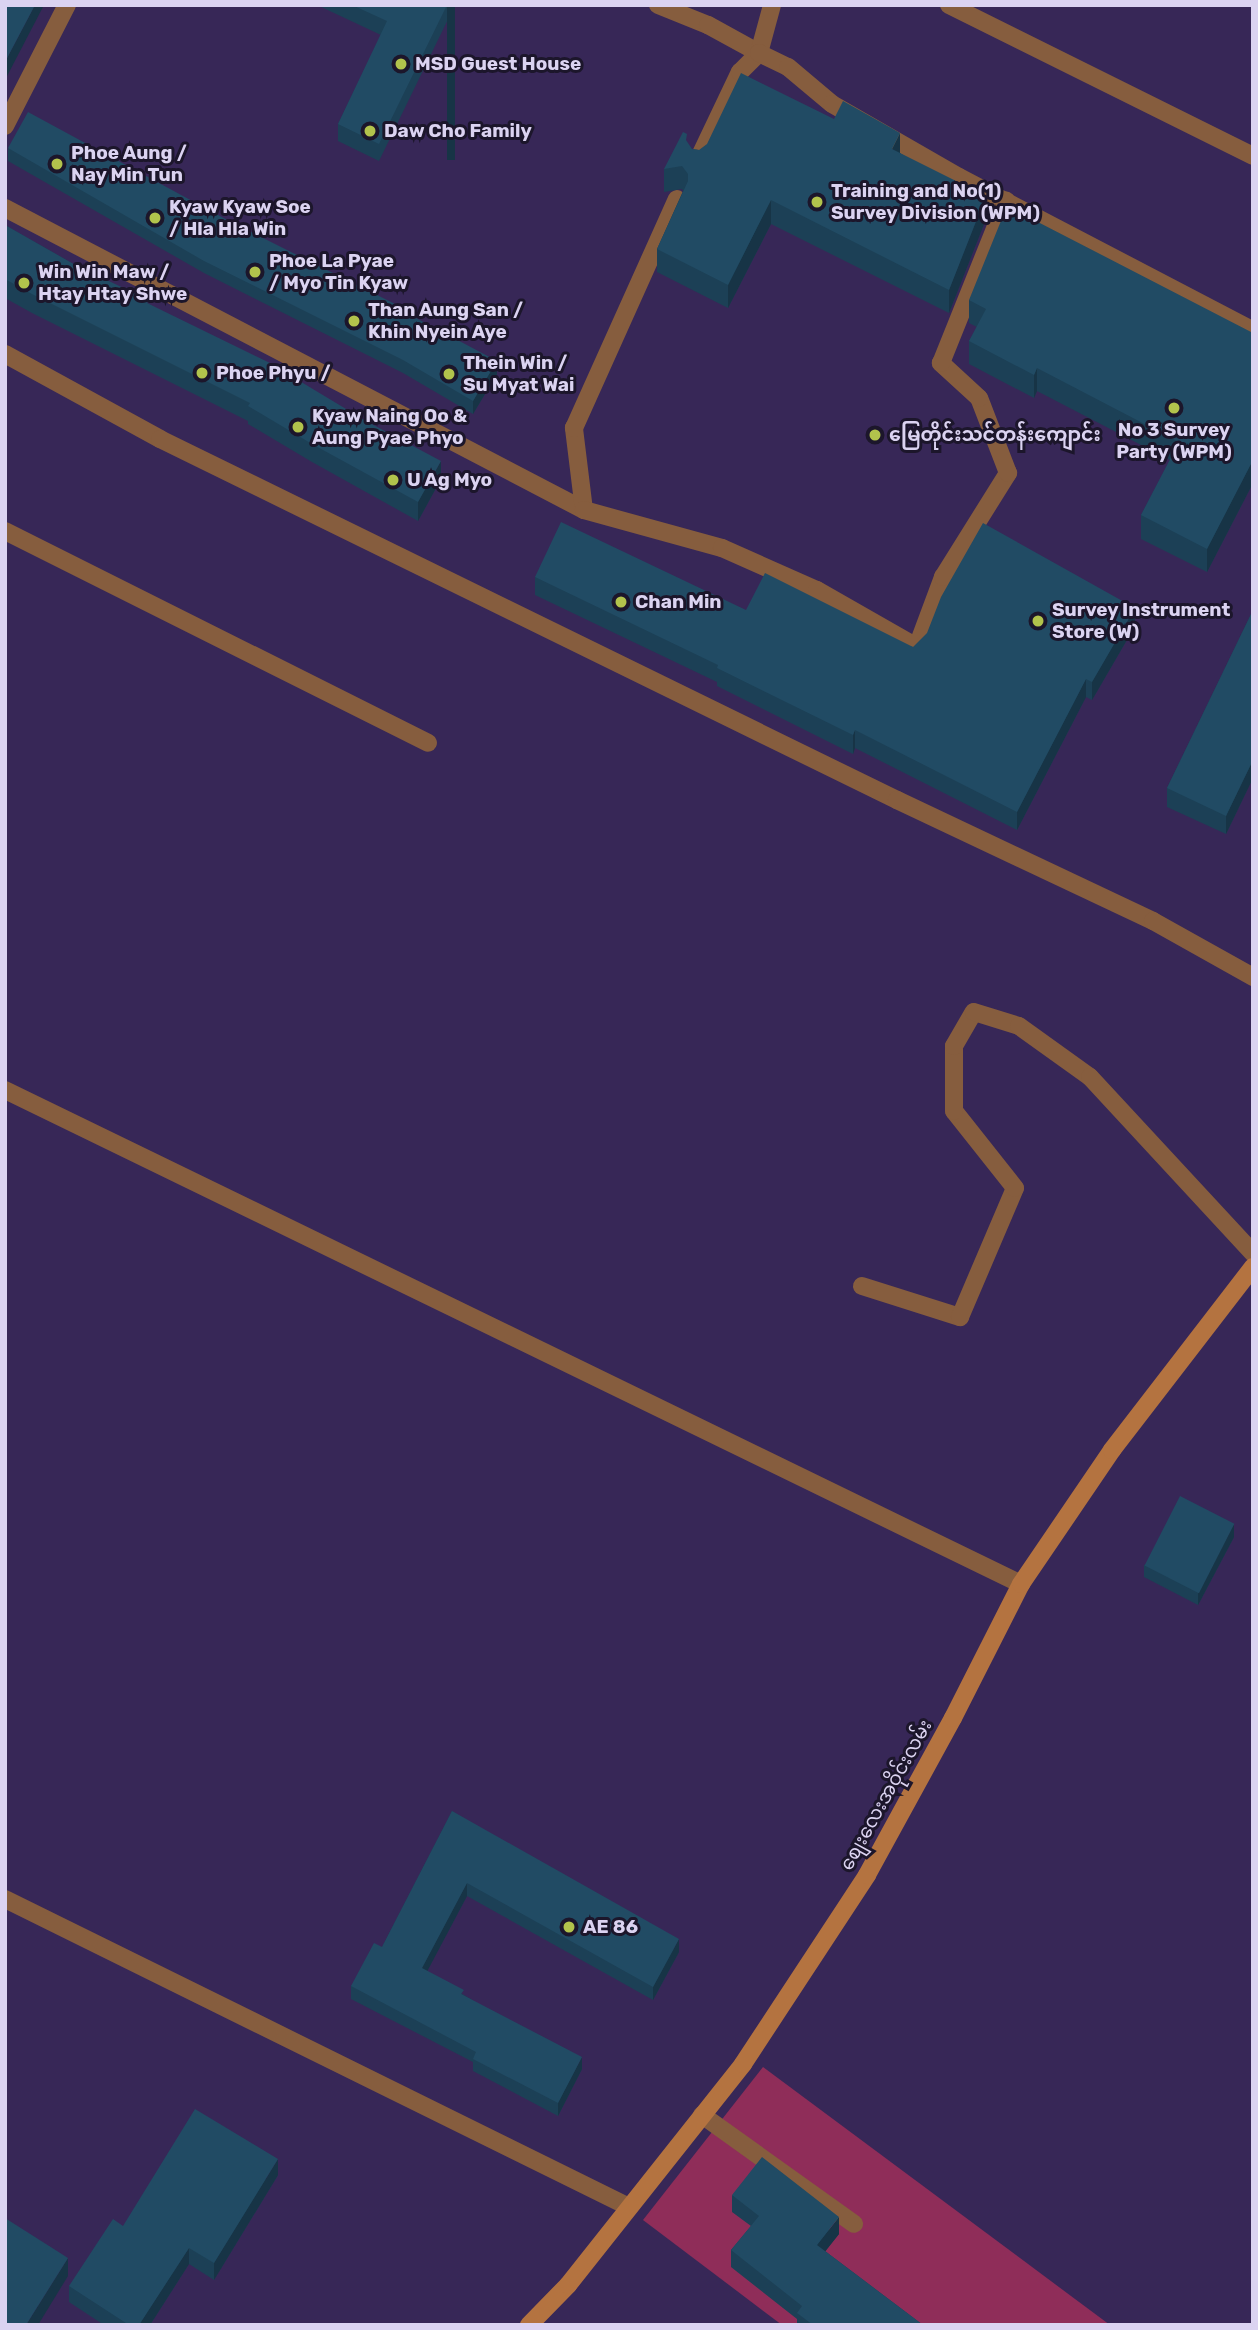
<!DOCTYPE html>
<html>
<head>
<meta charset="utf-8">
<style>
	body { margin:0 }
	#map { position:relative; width:1258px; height:2330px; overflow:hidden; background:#372757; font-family:Rubik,"Noto Sans Myanmar",sans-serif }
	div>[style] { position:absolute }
	.green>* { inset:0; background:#8f2d59 }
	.lane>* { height:18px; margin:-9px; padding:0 9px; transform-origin:9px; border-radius:9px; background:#865d3e }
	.street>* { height:18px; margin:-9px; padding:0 9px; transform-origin:9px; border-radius:9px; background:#865d3e }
	.secondary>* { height:18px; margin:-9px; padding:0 9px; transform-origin:9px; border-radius:9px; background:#b47340 }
	.wall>* { inset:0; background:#1c4056 }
	.shaded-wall>* { inset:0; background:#173446; transform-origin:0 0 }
	.building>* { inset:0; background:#214b64; transform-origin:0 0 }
	.dots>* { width:19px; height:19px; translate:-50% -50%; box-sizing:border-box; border:4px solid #1c162b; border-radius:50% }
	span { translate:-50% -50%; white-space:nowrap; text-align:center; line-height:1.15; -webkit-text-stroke:6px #1c162b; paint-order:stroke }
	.poi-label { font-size:19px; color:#dbd3f1; font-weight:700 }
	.left { translate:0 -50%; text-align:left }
	.street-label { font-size:19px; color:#dbd3f1 }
	.frame { position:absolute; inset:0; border:7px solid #dbd3f1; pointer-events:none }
</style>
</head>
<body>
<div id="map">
	<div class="green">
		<i style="clip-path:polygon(763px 2067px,1110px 2325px,782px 2325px,643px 2220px)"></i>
	</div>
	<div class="lane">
		<i style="left:702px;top:2115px;width:187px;rotate:35.6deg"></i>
	</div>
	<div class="street">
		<i style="left:658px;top:5px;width:54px;rotate:21.8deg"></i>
		<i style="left:708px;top:25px;width:58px;rotate:28.8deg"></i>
		<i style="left:759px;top:53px;width:50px;rotate:-74.8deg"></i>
		<i style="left:949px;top:5px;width:339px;rotate:26.4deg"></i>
		<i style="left:5px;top:126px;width:136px;rotate:-62.9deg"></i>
		<i style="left:697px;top:162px;width:100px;rotate:-64.5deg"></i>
		<i style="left:740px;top:72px;width:27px;rotate:-45deg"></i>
		<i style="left:759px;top:53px;width:32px;rotate:26deg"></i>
		<i style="left:788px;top:67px;width:57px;rotate:40.1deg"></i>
		<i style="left:832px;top:104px;width:146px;rotate:29.9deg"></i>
		<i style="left:959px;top:177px;width:332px;rotate:27.6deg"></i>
		<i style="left:5px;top:208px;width:653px;rotate:27.55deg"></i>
		<i style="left:584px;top:510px;width:83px;rotate:-97deg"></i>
		<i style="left:574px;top:428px;width:251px;rotate:-65.8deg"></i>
		<i style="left:5px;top:354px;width:177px;rotate:28.7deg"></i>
		<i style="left:160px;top:439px;width:821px;rotate:26.1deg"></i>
		<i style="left:897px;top:800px;width:283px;rotate:25.3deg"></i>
		<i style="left:1153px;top:921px;width:115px;rotate:29.2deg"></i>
		<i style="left:584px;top:510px;width:143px;rotate:15.4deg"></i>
		<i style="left:722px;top:548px;width:104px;rotate:23.9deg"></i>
		<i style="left:817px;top:590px;width:115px;rotate:29.7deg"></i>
		<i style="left:917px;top:647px;width:75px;rotate:-69.6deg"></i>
		<i style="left:943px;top:577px;width:123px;rotate:-58deg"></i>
		<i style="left:1008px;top:473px;width:80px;rotate:-111.1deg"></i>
		<i style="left:979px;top:398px;width:52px;rotate:-137.4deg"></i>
		<i style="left:941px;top:363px;width:175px;rotate:-68.1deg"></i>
		<i style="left:5px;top:531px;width:473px;rotate:26.6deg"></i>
		<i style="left:5px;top:1090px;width:1130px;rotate:25.93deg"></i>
		<i style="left:862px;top:1286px;width:103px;rotate:17.6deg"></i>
		<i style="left:960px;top:1317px;width:140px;rotate:-66.9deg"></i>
		<i style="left:1015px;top:1188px;width:98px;rotate:-128.4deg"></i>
		<i style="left:954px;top:1111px;width:65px;rotate:-90deg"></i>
		<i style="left:954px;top:1046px;width:39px;rotate:-60deg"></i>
		<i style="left:974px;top:1012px;width:47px;rotate:17.3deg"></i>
		<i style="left:1019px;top:1026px;width:87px;rotate:35.7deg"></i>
		<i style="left:1090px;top:1077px;width:240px;rotate:47.2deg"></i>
		<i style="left:5px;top:1899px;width:696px;rotate:26.27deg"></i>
	</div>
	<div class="secondary">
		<i style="left:529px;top:2325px;width:56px;rotate:-45.7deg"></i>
		<i style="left:568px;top:2285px;width:282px;rotate:-51.6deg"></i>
		<i style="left:743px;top:2064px;width:226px;rotate:-56.7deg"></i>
		<i style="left:867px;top:1875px;width:179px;rotate:-61.3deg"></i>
		<i style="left:953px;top:1718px;width:150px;rotate:-63.1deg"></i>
		<i style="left:1021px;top:1584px;width:162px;rotate:-55.8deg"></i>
		<i style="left:1112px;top:1450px;width:231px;rotate:-52.4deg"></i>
	</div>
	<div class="wall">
		<i style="clip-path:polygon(317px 5px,455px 5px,379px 161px,338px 141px,338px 124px,381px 35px)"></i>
		<i style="clip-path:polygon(687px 142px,692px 149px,699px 150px,900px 153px,986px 219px,949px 313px,771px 224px,728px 308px,657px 272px,657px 249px,683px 191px,682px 189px,664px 192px,664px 169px)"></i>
		<i style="clip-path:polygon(8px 148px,231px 222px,403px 311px,497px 374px,473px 414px,403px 373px,204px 273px,8px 161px)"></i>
		<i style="clip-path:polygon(5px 225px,77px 266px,149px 304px,441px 479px,418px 521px,312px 462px,248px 424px,248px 421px,32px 313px,5px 298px)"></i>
		<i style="clip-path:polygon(969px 300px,1253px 333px,1253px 483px,1207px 572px,1141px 539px,1141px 515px,1170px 460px,1037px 391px,1034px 398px,969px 364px,969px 341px,977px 327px,969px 323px)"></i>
		<i style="clip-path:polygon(535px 577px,746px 610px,913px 647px,1135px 626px,1092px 700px,1086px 697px,1017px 830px,855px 748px,853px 754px,717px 686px,717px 682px,535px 595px)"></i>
		<i style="clip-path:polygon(1253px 610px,1253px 778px,1226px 834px,1167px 807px,1167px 788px)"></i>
		<i style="clip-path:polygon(1234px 1537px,1198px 1605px,1144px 1577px,1144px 1565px)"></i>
		<i style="clip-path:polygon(452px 1811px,679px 1952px,653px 2000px,467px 1896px,427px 1971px,464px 1995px,582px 2069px,558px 2116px,473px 2071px,473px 2062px,351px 1999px,351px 1986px,382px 1947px)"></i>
		<i style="clip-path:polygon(278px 2175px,214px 2280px,189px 2264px,150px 2325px,104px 2325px,69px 2302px,69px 2286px,123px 2226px)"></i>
		<i style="clip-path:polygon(732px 2195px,839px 2234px,825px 2251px,923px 2325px,797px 2325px,797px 2319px,731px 2267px,731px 2250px,751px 2226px,732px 2212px)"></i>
	</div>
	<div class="shaded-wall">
		<i style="clip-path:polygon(35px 5px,44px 5px,5px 80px,5px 62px)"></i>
		<i style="left:447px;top:5px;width:8px;height:155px"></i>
		<i style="clip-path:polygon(900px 133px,900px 156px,892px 149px)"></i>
		<i style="clip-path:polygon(986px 196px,986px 219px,949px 313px,949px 290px)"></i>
		<i style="clip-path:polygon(771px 200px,771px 224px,728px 308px,728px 285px)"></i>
		<i style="clip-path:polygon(497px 361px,497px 374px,473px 414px,473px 401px)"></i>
		<i style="clip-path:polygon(1037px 368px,1037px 391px,1034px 398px,1034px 375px)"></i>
		<i style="clip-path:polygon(1253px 460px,1253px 483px,1207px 572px,1207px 549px)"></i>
		<i style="clip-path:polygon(441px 461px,441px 479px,418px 521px,418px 502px)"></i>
		<i style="clip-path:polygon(1135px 608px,1135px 626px,1092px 700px,1092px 682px)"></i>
		<i style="clip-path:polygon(1086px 679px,1086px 697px,1017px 830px,1017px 812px)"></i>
		<i style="clip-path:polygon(855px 730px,855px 748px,853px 754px,853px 735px)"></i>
		<i style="clip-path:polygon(1253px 760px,1253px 778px,1226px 834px,1226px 816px)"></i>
		<i style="clip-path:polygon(1234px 1524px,1234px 1537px,1198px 1605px,1198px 1593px)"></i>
		<i style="clip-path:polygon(467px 1883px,467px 1896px,422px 1981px,422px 1968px)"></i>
		<i style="clip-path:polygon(679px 1939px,679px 1952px,653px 2000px,653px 1987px)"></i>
		<i style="clip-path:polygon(582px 2057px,582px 2069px,558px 2116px,558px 2103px)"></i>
		<i style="clip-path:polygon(278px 2159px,278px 2175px,214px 2280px,214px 2263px)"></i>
		<i style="clip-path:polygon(839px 2217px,839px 2234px,817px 2262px,817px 2245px)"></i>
		<i style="clip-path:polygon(189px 2248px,189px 2264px,150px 2325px,139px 2325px)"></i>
		<i style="clip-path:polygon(68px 2258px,68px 2276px,38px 2325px,26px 2325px)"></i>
	</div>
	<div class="building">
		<i style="clip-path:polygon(5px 5px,35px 5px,5px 62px)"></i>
		<i style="clip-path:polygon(352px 5px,447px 5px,379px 144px,338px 124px,387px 21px)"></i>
		<i style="clip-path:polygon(741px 73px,834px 119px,843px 101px,900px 133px,892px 149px,986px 196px,949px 290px,771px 200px,728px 285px,657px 249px,688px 181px,688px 174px,682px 166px,664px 169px,683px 132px,687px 134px,686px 140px,692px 149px,699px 150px,707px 144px)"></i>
		<i style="clip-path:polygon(28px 112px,231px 222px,403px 308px,401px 310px,497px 361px,473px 401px,403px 360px,204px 261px,8px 148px)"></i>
		<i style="clip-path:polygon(1007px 206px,1253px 333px,1253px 460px,1207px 549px,1141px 515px,1179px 442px,1037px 368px,1034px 375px,969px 341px,986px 309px,969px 300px)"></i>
		<i style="clip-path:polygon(5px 225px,77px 266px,149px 300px,147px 303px,268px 362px,366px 421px,441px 461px,418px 502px,312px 444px,248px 406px,250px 403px,32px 294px,5px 279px)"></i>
		<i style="clip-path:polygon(561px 522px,746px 610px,765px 573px,913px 647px,927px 633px,941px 597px,983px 523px,1135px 608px,1092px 682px,1086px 679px,1017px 812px,855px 730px,853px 735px,717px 668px,718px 665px,535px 577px)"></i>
		<i style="clip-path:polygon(1253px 610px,1253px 760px,1226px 816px,1167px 788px)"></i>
		<i style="left:1180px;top:1496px;width:61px;height:78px;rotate:27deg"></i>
		<i style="clip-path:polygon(452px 1811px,679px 1939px,653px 1987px,467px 1883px,422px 1968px,464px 1990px,461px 1994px,582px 2057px,558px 2103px,473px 2059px,476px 2052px,351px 1986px,374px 1943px,382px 1947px)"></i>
		<i style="clip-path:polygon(195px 2109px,278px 2159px,214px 2263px,189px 2248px,139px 2325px,129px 2325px,69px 2286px,113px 2219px,123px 2226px)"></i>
		<i style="clip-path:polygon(762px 2157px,839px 2217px,817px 2245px,923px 2325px,813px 2325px,797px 2313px,802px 2306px,731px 2250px,759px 2216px,732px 2195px)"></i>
		<i style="clip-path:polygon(5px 2218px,68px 2258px,26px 2325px,5px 2325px)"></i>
	</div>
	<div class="dots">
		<i style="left:401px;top:64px;background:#b2c34c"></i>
		<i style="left:370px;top:131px;background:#b2c34c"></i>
		<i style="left:57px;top:164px;background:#b2c34c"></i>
		<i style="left:817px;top:202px;background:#b2c34c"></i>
		<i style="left:155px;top:218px;background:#b2c34c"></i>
		<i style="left:255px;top:272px;background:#b2c34c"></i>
		<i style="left:24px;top:283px;background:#b2c34c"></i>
		<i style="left:354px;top:321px;background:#b2c34c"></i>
		<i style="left:202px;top:373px;background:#b2c34c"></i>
		<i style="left:449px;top:374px;background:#b2c34c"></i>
		<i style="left:1174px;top:408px;background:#b2c34c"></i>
		<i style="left:298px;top:427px;background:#b2c34c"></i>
		<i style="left:875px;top:435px;background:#b2c34c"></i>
		<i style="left:393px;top:480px;background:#b2c34c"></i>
		<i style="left:621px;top:602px;background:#b2c34c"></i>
		<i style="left:1038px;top:621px;background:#b2c34c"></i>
		<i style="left:569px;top:1927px;background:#b2c34c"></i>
	</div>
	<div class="poi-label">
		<span class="left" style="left:415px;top:64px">MSD Guest House</span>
		<span class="left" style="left:384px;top:131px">Daw Cho Family</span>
		<span class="left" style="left:71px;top:164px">Phoe Aung /<br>Nay Min Tun</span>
		<span class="left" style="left:831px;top:202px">Training and No(1)<br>Survey Division (WPM)</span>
		<span class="left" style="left:169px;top:218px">Kyaw Kyaw Soe<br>/ Hla Hla Win</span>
		<span class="left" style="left:269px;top:272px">Phoe La Pyae<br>/ Myo Tin Kyaw</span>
		<span class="left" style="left:38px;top:283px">Win Win Maw /<br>Htay Htay Shwe</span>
		<span class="left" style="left:368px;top:321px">Than Aung San /<br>Khin Nyein Aye</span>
		<span class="left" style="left:463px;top:374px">Thein Win /<br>Su Myat Wai</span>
		<span class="left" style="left:216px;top:373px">Phoe Phyu /</span>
		<span class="left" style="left:312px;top:427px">Kyaw Naing Oo &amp;<br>Aung Pyae Phyo</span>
		<span style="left:1174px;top:441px">No 3 Survey<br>Party (WPM)</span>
		<span class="left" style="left:889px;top:435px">မြေတိုင်းသင်တန်းကျောင်း</span>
		<span class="left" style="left:407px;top:480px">U Ag Myo</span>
		<span class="left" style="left:635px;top:602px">Chan Min</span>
		<span class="left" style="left:1052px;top:621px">Survey Instrument<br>Store (W)</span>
		<span class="left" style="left:583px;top:1927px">AE 86</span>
	</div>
	<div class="street-label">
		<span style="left:886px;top:1795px;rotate:-61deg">စျေးလေးအဝိုင်းလမ်း</span>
	</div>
	<div class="frame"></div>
</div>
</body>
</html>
